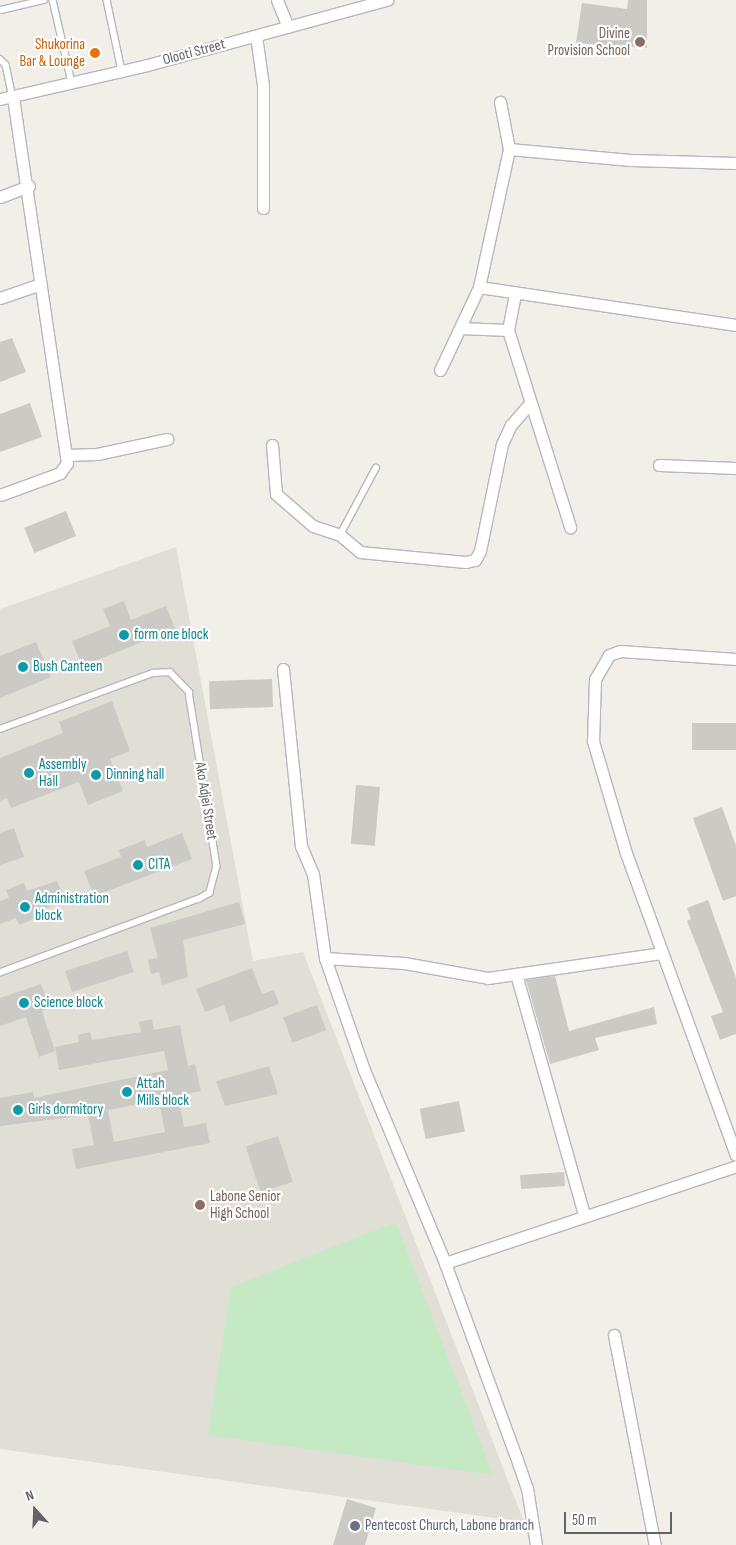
<!DOCTYPE html>
<html>
<head>
<meta charset="utf-8">
<style>
	body { margin:0 }
	#map { position:relative; width:736px; height:1545px; overflow:hidden; background:#f1efe8; font-family:"Sofia Sans Condensed",sans-serif }
	div>[style] { position:absolute }
	.education>* { inset:0; background:#e1ded6 }
	.green>* { inset:0; background:#c5e8c5 }
	.building>* { inset:0; background:#cccac5; transform-origin:0 0 }
	.roads { filter:drop-shadow(1px 0 #b5b8bc) drop-shadow(-1px 0 #b5b8bc) drop-shadow(0 1px #b5b8bc) drop-shadow(0 -1px #b5b8bc) }
	.service>* { height:5.5px; margin:-2.75px; padding:0 2.75px; transform-origin:2.75px; border-radius:2.75px; background:#fff }
	.minor>* { height:11px; margin:-5.5px; padding:0 5.5px; transform-origin:5.5px; border-radius:5.5px; background:#fff }
	.dots>* { width:14px; height:14px; translate:-50% -50%; box-sizing:border-box; border:2px solid #fff; border-radius:50% }
	span { translate:-50% -50%; white-space:nowrap; text-align:center; line-height:1.15; -webkit-text-stroke:4.5px #fff; paint-order:stroke }
	.education-label { font-size:15px; color:#785e54 }
	.right { translate:-100% -50%; text-align:right }
	.left { translate:0 -50%; text-align:left }
	.food-label { font-size:15px; color:#c56008 }
	.street-label { font-size:15px; color:#5f6368 }
	.culture-label { font-size:15px; color:#0d838f }
	.worship-label { font-size:15px; color:#5b616d }
	.north { position:absolute; left:10px; top:1485px; width:50px; height:50px; -webkit-text-stroke:4px #fff; paint-order:stroke; rotate:340deg; font-size:14px; font-weight:700; line-height:20px; text-align:center; color:#5f6368 }
	.north::after { content:''; display:block; margin:auto; width:18px; height:22px; background:#5f6368; clip-path:polygon(50% 0,100% 100%,50% 72%,0 100%) }
	.scale { position:absolute; left:564px; top:1512px; width:108px; height:22px; box-sizing:border-box; border:2px solid #5f6368; border-top:0; padding-left:6px; font-size:15px; line-height:18px; white-space:nowrap; color:#5f6368; -webkit-text-stroke:4px #fff; paint-order:stroke }
</style>
</head>
<body>
<div id="map">
	<div class="education">
		<i style="clip-path:polygon(176px 547px,253px 961px,303px 952px,524px 1522px,0 1449px,0 609px)"></i>
	</div>
	<div class="green">
		<i style="clip-path:polygon(396px 1222px,493px 1475px,208px 1435px,231px 1287px)"></i>
	</div>
	<div class="building">
		<i style="clip-path:polygon(628px 0,647px 0,647px 48px,576px 43px,582px 3px,627px 9px)"></i>
		<i style="clip-path:polygon(12px 338px,26px 372px,0 382px,0 342px)"></i>
		<i style="clip-path:polygon(30px 403px,42px 437px,0 452px,0 414px)"></i>
		<i style="left:66px;top:511px;width:27px;height:45px;rotate:68deg"></i>
		<i style="clip-path:polygon(124px 601px,131px 620px,166px 606px,175px 629px,82px 666px,72px 641px,110px 626px,103px 609px)"></i>
		<i style="clip-path:polygon(36px 642px,51px 677px,0 698px,0 656px)"></i>
		<i style="left:272px;top:679px;width:28px;height:63px;rotate:88deg"></i>
		<i style="clip-path:polygon(112px 701px,130px 751px,110px 759px,123px 791px,88px 805px,79px 782px,11px 808px,7px 798px,0 801px,0 758px,63px 733px,59px 722px)"></i>
		<i style="left:692px;top:723px;width:44px;height:27px"></i>
		<i style="left:356px;top:785px;width:24px;height:59px;rotate:5deg"></i>
		<i style="clip-path:polygon(722px 807px,736px 846px,736px 896px,723px 901px,693px 818px)"></i>
		<i style="clip-path:polygon(14px 828px,24px 857px,0 865px,0 833px)"></i>
		<i style="clip-path:polygon(182px 833px,192px 859px,94px 896px,84px 871px,121px 857px,119px 850px,145px 840px,147px 847px)"></i>
		<i style="clip-path:polygon(57px 881px,65px 901px,34px 912px,36px 918px,19px 925px,16px 918px,0 924px,0 901px,9px 898px,6px 890px,24px 883px,27px 891px)"></i>
		<i style="clip-path:polygon(708px 900px,736px 978px,736px 1034px,720px 1040px,711px 1016px,723px 1012px,687px 921px,691px 919px,687px 908px)"></i>
		<i style="clip-path:polygon(239px 902px,245px 924px,183px 940px,188px 977px,162px 985px,159px 972px,151px 974px,148px 960px,158px 958px,150px 928px)"></i>
		<i style="left:127px;top:951px;width:22px;height:65px;rotate:72deg"></i>
		<i style="clip-path:polygon(252px 968px,262px 994px,274px 990px,279px 1004px,230px 1022px,224px 1005px,205px 1012px,196px 989px)"></i>
		<i style="clip-path:polygon(555px 976px,569px 1031px,654px 1007px,657px 1024px,595px 1038px,599px 1050px,550px 1064px,526px 980px)"></i>
		<i style="clip-path:polygon(41px 984px,50px 1008px,42px 1011px,55px 1051px,39px 1057px,26px 1017px,0 1026px,0 998px)"></i>
		<i style="left:317px;top:1005px;width:27px;height:36px;rotate:70deg"></i>
		<i style="clip-path:polygon(evenodd,152px 1019px,154px 1030px,180px 1025px,188px 1066px,195px 1064px,201px 1091px,178px 1096px,184px 1127px,206px 1123px,210px 1143px,76px 1169px,72px 1149px,94px 1145px,88px 1115px,0 1126px,0 1098px,33px 1092px,34px 1098px,168px 1070px,164px 1051px,59px 1070px,55px 1047px,79px 1042px,78px 1035px,90px 1032px,92px 1040px,141px 1032px,139px 1022px,152px 1019px,159px 1100px,165px 1132px,114px 1142px,108px 1110px,159px 1100px)"></i>
		<i style="clip-path:polygon(269px 1066px,278px 1094px,225px 1106px,216px 1081px)"></i>
		<i style="left:459px;top:1101px;width:31px;height:40px;rotate:79deg"></i>
		<i style="left:278px;top:1136px;width:48px;height:34px;rotate:72deg"></i>
		<i style="left:564px;top:1172px;width:14px;height:44px;rotate:86deg"></i>
		<i style="clip-path:polygon(347px 1499px,376px 1508px,365px 1545px,333px 1545px)"></i>
	</div>
	<div class="roads">
		<div class="service">
			<i style="left:53px;top:0;width:85px;rotate:77.1deg"></i>
			<i style="left:107px;top:0;width:73px;rotate:78.1deg"></i>
			<i style="left:1px;top:10px;width:44px;rotate:-13.1deg"></i>
			<i style="left:0;top:59px;width:8px;rotate:45deg"></i>
			<i style="left:6px;top:65px;width:33px;rotate:78deg"></i>
			<i style="left:340px;top:535px;width:76px;rotate:-61.8deg"></i>
			<i style="left:0;top:729px;width:163px;rotate:-20.1deg"></i>
			<i style="left:153px;top:673px;width:17px;rotate:-3deg"></i>
			<i style="left:170px;top:672px;width:28px;rotate:46deg"></i>
			<i style="left:189px;top:692px;width:176px;rotate:80.9deg"></i>
			<i style="left:217px;top:866px;width:28px;rotate:105deg"></i>
			<i style="left:210px;top:893px;width:13px;rotate:151deg"></i>
			<i style="left:199px;top:899px;width:212px;rotate:159.6deg"></i>
		</div>
		<div class="minor">
			<i style="left:277px;top:0;width:29px;rotate:68deg"></i>
			<i style="left:256px;top:36px;width:49px;rotate:81.9deg"></i>
			<i style="left:263px;top:85px;width:123px;rotate:90deg"></i>
			<i style="left:0;top:99px;width:151px;rotate:-13deg"></i>
			<i style="left:147px;top:65px;width:249px;rotate:-15.2deg"></i>
			<i style="left:509px;top:149px;width:122px;rotate:5.2deg"></i>
			<i style="left:631px;top:160px;width:105px;rotate:1.6deg"></i>
			<i style="left:0;top:197px;width:31px;rotate:-21deg"></i>
			<i style="left:479px;top:287px;width:260px;rotate:8.4deg"></i>
			<i style="left:0;top:298px;width:43px;rotate:-18.9deg"></i>
			<i style="left:460px;top:328px;width:48px;rotate:2.4deg"></i>
			<i style="left:508px;top:330px;width:207px;rotate:72.5deg"></i>
			<i style="left:508px;top:330px;width:38px;rotate:-79deg"></i>
			<i style="left:440px;top:370px;width:92px;rotate:-64.8deg"></i>
			<i style="left:479px;top:287px;width:141px;rotate:-77.7deg"></i>
			<i style="left:509px;top:149px;width:48px;rotate:-100.8deg"></i>
			<i style="left:272px;top:445px;width:49px;rotate:85.3deg"></i>
			<i style="left:276px;top:494px;width:49px;rotate:40.9deg"></i>
			<i style="left:313px;top:526px;width:28px;rotate:18deg"></i>
			<i style="left:340px;top:535px;width:26px;rotate:40deg"></i>
			<i style="left:360px;top:552px;width:106px;rotate:5.4deg"></i>
			<i style="left:466px;top:562px;width:9px;rotate:-13deg"></i>
			<i style="left:475px;top:560px;width:10px;rotate:-61deg"></i>
			<i style="left:480px;top:551px;width:109px;rotate:-78.4deg"></i>
			<i style="left:502px;top:444px;width:21px;rotate:-65deg"></i>
			<i style="left:511px;top:425px;width:29px;rotate:-49deg"></i>
			<i style="left:66px;top:455px;width:31px;rotate:-2deg"></i>
			<i style="left:97px;top:454px;width:72px;rotate:-12.1deg"></i>
			<i style="left:659px;top:465px;width:77px;rotate:2.2deg"></i>
			<i style="left:0;top:495px;width:64px;rotate:-20.1deg"></i>
			<i style="left:60px;top:473px;width:12px;rotate:-55deg"></i>
			<i style="left:67px;top:463px;width:370px;rotate:-98.4deg"></i>
			<i style="left:736px;top:659px;width:116px;rotate:-176.1deg"></i>
			<i style="left:620px;top:651px;width:12px;rotate:160deg"></i>
			<i style="left:609px;top:655px;width:28px;rotate:120deg"></i>
			<i style="left:595px;top:679px;width:62px;rotate:91.8deg"></i>
			<i style="left:593px;top:741px;width:117px;rotate:73.6deg"></i>
			<i style="left:626px;top:853px;width:321px;rotate:70deg"></i>
			<i style="left:283px;top:669px;width:178px;rotate:84.2deg"></i>
			<i style="left:301px;top:846px;width:30px;rotate:67deg"></i>
			<i style="left:313px;top:874px;width:85px;rotate:81.9deg"></i>
			<i style="left:325px;top:958px;width:119px;rotate:70.8deg"></i>
			<i style="left:364px;top:1070px;width:209px;rotate:67.2deg"></i>
			<i style="left:445px;top:1263px;width:203px;rotate:69.9deg"></i>
			<i style="left:515px;top:1454px;width:36px;rotate:71deg"></i>
			<i style="left:527px;top:1488px;width:58px;rotate:81deg"></i>
			<i style="left:325px;top:958px;width:79px;rotate:3.6deg"></i>
			<i style="left:404px;top:963px;width:85px;rotate:10.1deg"></i>
			<i style="left:488px;top:978px;width:176px;rotate:-8.2deg"></i>
			<i style="left:516px;top:974px;width:249px;rotate:74.2deg"></i>
			<i style="left:445px;top:1263px;width:307px;rotate:-18.4deg"></i>
			<i style="left:614px;top:1335px;width:214px;rotate:79deg"></i>
		</div>
	</div>
	<div class="dots">
		<i style="left:640px;top:42px;background:#8d6e63"></i>
		<i style="left:95px;top:53px;background:#e8710a"></i>
		<i style="left:124px;top:635px;background:#0f9aa8"></i>
		<i style="left:23px;top:667px;background:#0f9aa8"></i>
		<i style="left:29px;top:773px;background:#0f9aa8"></i>
		<i style="left:96px;top:775px;background:#0f9aa8"></i>
		<i style="left:138px;top:865px;background:#0f9aa8"></i>
		<i style="left:25px;top:907px;background:#0f9aa8"></i>
		<i style="left:24px;top:1003px;background:#0f9aa8"></i>
		<i style="left:127px;top:1092px;background:#0f9aa8"></i>
		<i style="left:18px;top:1110px;background:#0f9aa8"></i>
		<i style="left:200px;top:1205px;background:#8d6e63"></i>
		<i style="left:355px;top:1526px;background:#6b7280"></i>
	</div>
	<div class="education-label">
		<span class="right" style="left:630px;top:42px">Divine<br>Provision School</span>
		<span class="left" style="left:210px;top:1205px">Labone Senior<br>High School</span>
	</div>
	<div class="food-label">
		<span class="right" style="left:85px;top:53px">Shukorina<br>Bar &amp; Lounge</span>
	</div>
	<div class="street-label">
		<span style="left:194px;top:52px;rotate:-15deg">Olooti Street</span>
		<span style="left:206px;top:801px;rotate:81deg">Ako Adjei Street</span>
	</div>
	<div class="culture-label">
		<span class="left" style="left:134px;top:635px">form one block</span>
		<span class="left" style="left:33px;top:667px">Bush Canteen</span>
		<span class="left" style="left:39px;top:773px">Assembly<br>Hall</span>
		<span class="left" style="left:106px;top:775px">Dinning hall</span>
		<span class="left" style="left:148px;top:865px">CITA</span>
		<span class="left" style="left:35px;top:907px">Administration<br>block</span>
		<span class="left" style="left:34px;top:1003px">Science block</span>
		<span class="left" style="left:137px;top:1092px">Attah<br>Mills block</span>
		<span class="left" style="left:28px;top:1110px">Girls dormitory</span>
	</div>
	<div class="worship-label">
		<span class="left" style="left:365px;top:1526px">Pentecost Church, Labone branch</span>
	</div>
	<div class="north">N</div>
	<div class="scale">50 m</div>
</div>
</body>
</html>
